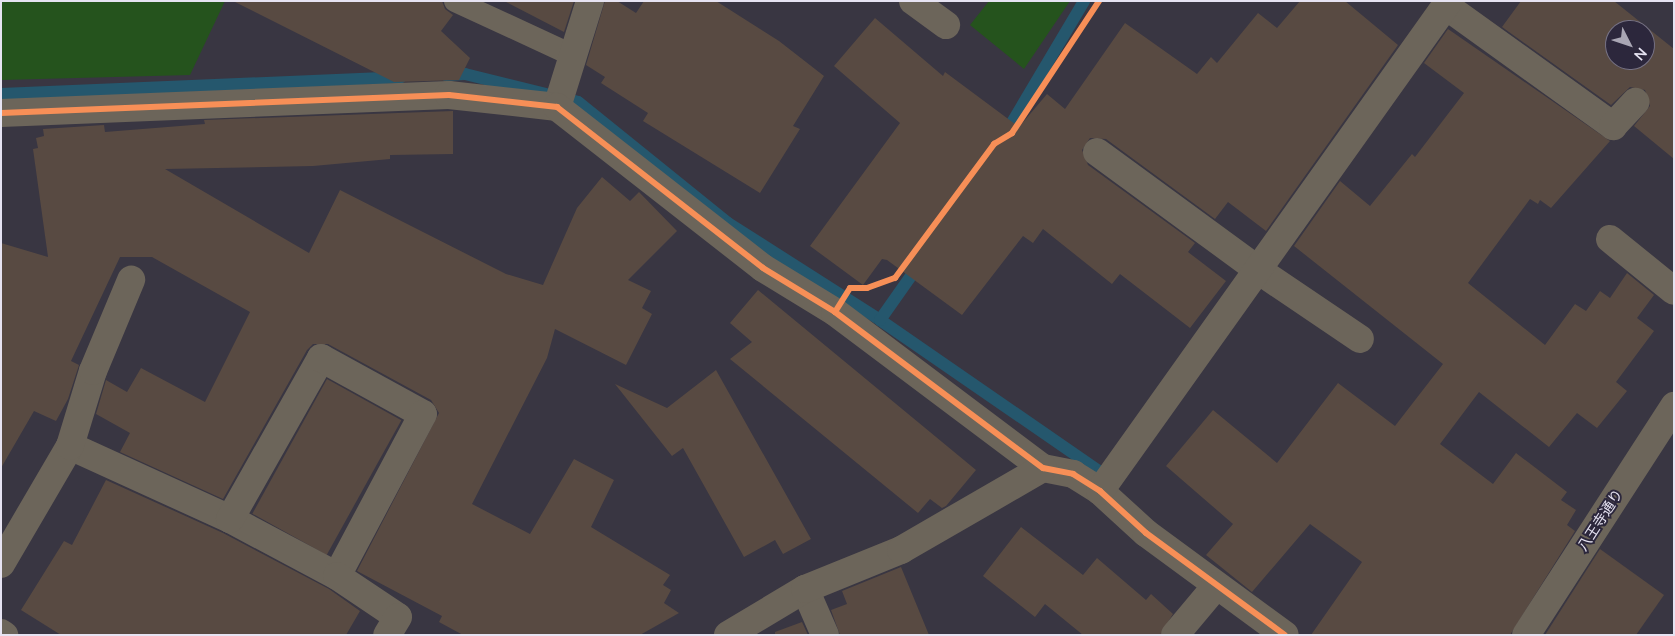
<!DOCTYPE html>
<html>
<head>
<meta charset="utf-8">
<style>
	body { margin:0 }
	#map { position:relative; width:1675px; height:636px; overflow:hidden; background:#393642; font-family:Lato,"Noto Sans JP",sans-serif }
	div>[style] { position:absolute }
	.green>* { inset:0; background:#25531d }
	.stream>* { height:12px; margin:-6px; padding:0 6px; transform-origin:6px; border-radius:6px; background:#25576d }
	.building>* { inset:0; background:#584a42; transform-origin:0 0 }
	.service>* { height:22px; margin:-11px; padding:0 11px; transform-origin:11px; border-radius:11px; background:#6c655a }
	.minor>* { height:28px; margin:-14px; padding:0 14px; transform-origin:14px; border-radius:14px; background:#6c655a }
	.tertiary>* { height:28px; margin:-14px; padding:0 14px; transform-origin:14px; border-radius:14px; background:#6c655a }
	.cycleway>* { height:6px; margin:-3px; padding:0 3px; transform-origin:3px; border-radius:3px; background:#f78f57 }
	span { translate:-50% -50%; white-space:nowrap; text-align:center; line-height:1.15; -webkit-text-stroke:4px #2c273c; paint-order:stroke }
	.street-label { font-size:14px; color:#e6e3f2 }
	.frame { position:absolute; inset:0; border:2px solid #e6e3f2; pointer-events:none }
	.north { position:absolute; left:1605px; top:20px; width:50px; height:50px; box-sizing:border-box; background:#2c273c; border:1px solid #767285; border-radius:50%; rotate:131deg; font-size:14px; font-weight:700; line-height:20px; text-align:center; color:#e6e3f2 }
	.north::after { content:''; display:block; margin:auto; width:18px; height:22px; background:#a9a6b4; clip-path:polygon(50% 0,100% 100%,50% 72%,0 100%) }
</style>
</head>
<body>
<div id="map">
	<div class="green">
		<i style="clip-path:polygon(2px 1px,225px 1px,190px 75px,1px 80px)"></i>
		<i style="clip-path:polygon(989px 1px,1070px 1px,1024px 69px,970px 25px)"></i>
	</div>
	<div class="stream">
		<i style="left:446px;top:75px;width:19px;rotate:-3deg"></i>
		<i style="left:465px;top:74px;width:116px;rotate:13.9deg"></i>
		<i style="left:578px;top:102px;width:193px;rotate:38.9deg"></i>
		<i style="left:728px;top:223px;width:180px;rotate:32.5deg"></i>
		<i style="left:880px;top:320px;width:267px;rotate:34.6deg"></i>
		<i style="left:1100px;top:472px;width:14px;rotate:-4deg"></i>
		<i style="left:1px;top:94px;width:400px;rotate:-2.4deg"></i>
		<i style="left:1004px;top:136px;width:157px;rotate:-59.3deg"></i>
		<i style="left:880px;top:320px;width:70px;rotate:-54.9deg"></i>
	</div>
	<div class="building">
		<i style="clip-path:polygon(233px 1px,442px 1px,445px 9px,453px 15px,441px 31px,470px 58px,459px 80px,394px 82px)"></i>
		<i style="clip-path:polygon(504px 1px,574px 1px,564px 32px)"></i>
		<i style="clip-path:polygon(605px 1px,617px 1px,636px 13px,644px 1px,716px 1px,779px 41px,824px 76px,793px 126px,800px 129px,760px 193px,643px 121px,648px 113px,601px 83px,605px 77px,586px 65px)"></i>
		<i style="clip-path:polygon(1300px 1px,1345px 1px,1398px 45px,1266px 231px,1228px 202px,1215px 219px,1106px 139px,1090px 138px,1082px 150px,1088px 165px,1195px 243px,1188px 252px,1226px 281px,1190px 328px,1120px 274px,1112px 284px,1043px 229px,1033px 243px,1023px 236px,962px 315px,887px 260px,882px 259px,863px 285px,810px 246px,900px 123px,834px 66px,875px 18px,943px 76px,945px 72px,1019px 127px,1047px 94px,1065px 109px,1125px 23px,1197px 74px,1211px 57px,1217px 63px,1258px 13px,1277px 28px)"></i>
		<i style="clip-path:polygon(evenodd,1521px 1px,1614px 1px,1674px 49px,1674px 159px,1634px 126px,1650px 106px,1645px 90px,1630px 87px,1611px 105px,1502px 27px,1521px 1px,1615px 30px,1645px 30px,1645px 60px,1615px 60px,1615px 30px)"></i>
		<i style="clip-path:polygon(1448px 29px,1610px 141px,1551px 208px,1540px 200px,1538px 204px,1530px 199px,1468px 283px,1545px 345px,1575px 304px,1586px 311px,1600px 291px,1610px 298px,1627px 273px,1654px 295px,1637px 318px,1654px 331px,1616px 382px,1627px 391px,1597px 428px,1577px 413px,1549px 447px,1479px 392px,1440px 444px,1493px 484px,1516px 453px,1567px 492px,1561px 500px,1576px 510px,1567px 525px,1575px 531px,1510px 635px,1311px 635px,1362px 562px,1310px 524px,1252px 592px,1206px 555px,1233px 524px,1166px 466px,1213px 410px,1277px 463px,1338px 383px,1395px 426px,1443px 364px,1294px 246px,1340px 181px,1370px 206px,1412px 154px,1415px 157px,1464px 93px,1424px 63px)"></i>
		<i style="clip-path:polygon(453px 111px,453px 154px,390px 155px,390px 159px,313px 166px,165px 169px,309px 253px,340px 190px,506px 274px,543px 285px,577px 208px,602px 177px,630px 201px,639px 192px,677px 231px,628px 280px,651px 291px,642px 308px,652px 314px,626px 365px,555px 329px,547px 358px,472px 504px,530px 534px,574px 459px,614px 480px,591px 527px,670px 575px,663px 585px,671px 590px,664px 603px,679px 613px,640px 635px,463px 635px,439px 622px,442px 616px,357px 571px,439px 413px,431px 400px,328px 344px,313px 344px,307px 350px,223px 499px,120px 452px,130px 433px,96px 414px,106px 380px,127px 392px,141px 368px,205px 402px,250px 312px,152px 257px,120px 257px,71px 361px,79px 365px,68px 399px,56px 421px,34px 411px,1px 468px,1px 243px,48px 257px,33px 149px,38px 148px,36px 138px,44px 136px,43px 129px,104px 125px,105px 132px,205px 124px,204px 120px)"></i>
		<i style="clip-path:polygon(758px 290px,976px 470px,946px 506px,942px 508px,930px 499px,918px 513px,730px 359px,752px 342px,730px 323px)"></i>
		<i style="clip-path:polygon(716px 370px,811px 539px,783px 554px,775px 540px,744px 557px,683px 448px,672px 456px,615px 384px,667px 408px)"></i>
		<i style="left:327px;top:379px;width:85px;height:154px;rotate:29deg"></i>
		<i style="clip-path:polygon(106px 480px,223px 533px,329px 589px,360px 611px,346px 635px,61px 635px,21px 610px,64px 541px,72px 545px)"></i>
		<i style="clip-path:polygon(1021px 527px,1083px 575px,1097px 558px,1146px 600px,1151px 594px,1173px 614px,1160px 635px,1083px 635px,1045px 604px,1035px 617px,983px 576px)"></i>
		<i style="clip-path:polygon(1600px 549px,1664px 595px,1636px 635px,1545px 635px)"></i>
		<i style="clip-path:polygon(901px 567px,929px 635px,840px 635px,831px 610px,847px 604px,842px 591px)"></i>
		<i style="clip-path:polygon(802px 622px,808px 635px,775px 635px,775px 632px)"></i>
	</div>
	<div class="service">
		<i style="left:455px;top:1px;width:131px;rotate:24.8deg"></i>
	</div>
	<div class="minor">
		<i style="left:913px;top:1px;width:41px;rotate:36deg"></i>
		<i style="left:1446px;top:6px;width:206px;rotate:35.7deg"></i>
		<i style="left:1613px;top:126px;width:33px;rotate:-47deg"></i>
		<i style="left:557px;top:107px;width:111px;rotate:-72.7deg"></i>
		<i style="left:1px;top:113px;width:448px;rotate:-2.3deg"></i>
		<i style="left:449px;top:95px;width:109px;rotate:6.3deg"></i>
		<i style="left:557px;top:107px;width:261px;rotate:38deg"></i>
		<i style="left:763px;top:268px;width:84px;rotate:31.4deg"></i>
		<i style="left:835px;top:312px;width:260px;rotate:36.9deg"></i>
		<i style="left:1043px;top:468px;width:31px;rotate:11deg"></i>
		<i style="left:1073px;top:474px;width:32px;rotate:32deg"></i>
		<i style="left:1100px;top:491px;width:62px;rotate:42.4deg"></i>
		<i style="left:1146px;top:533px;width:172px;rotate:36.3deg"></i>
		<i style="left:1097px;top:152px;width:200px;rotate:36.2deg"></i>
		<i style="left:1258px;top:270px;width:123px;rotate:34.1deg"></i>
		<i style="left:1610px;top:239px;width:82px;rotate:39.1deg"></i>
		<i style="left:70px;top:446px;width:176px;rotate:24.5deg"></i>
		<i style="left:230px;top:519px;width:121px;rotate:28deg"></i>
		<i style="left:1100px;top:491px;width:602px;rotate:-54.54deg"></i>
		<i style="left:230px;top:519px;width:185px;rotate:-60.5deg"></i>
		<i style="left:321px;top:358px;width:116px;rotate:28.8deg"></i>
		<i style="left:423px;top:414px;width:183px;rotate:118deg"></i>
		<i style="left:337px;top:576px;width:73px;rotate:33.9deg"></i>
		<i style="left:398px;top:617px;width:21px;rotate:121deg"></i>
		<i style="left:1px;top:564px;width:137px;rotate:-59.7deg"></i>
		<i style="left:70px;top:446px;width:78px;rotate:-73deg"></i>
		<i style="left:93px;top:371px;width:99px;rotate:-67.3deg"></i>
		<i style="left:805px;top:589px;width:50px;rotate:66.5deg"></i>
		<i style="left:1px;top:633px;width:4px;rotate:34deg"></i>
		<i style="left:728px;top:635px;width:90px;rotate:-30.9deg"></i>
		<i style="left:805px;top:589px;width:104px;rotate:-22.1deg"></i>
		<i style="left:901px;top:550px;width:164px;rotate:-30deg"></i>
		<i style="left:1175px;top:635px;width:64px;rotate:-50.1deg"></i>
	</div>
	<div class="tertiary">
		<i style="left:1526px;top:635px;width:273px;rotate:-57.1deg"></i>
	</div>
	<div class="cycleway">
		<i style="left:1px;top:113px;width:448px;rotate:-2.3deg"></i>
		<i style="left:449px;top:95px;width:109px;rotate:6.3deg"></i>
		<i style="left:557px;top:107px;width:261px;rotate:38deg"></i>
		<i style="left:763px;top:268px;width:84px;rotate:31.4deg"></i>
		<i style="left:835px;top:312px;width:260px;rotate:36.9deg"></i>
		<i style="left:1043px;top:468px;width:31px;rotate:11deg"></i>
		<i style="left:1073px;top:474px;width:32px;rotate:32deg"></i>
		<i style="left:1100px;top:491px;width:62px;rotate:42.4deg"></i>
		<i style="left:1146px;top:533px;width:172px;rotate:36.3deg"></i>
		<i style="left:835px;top:312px;width:28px;rotate:-58deg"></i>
		<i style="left:850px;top:288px;width:17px"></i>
		<i style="left:867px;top:288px;width:30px;rotate:-20deg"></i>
		<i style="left:895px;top:278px;width:167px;rotate:-53.5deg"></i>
		<i style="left:994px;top:144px;width:21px;rotate:-31deg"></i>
		<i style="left:1012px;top:133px;width:158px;rotate:-56.6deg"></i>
	</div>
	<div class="street-label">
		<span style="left:1600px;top:520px;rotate:-57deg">八王寺通り</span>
	</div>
	<div class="frame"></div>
	<div class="north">N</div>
</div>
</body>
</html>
